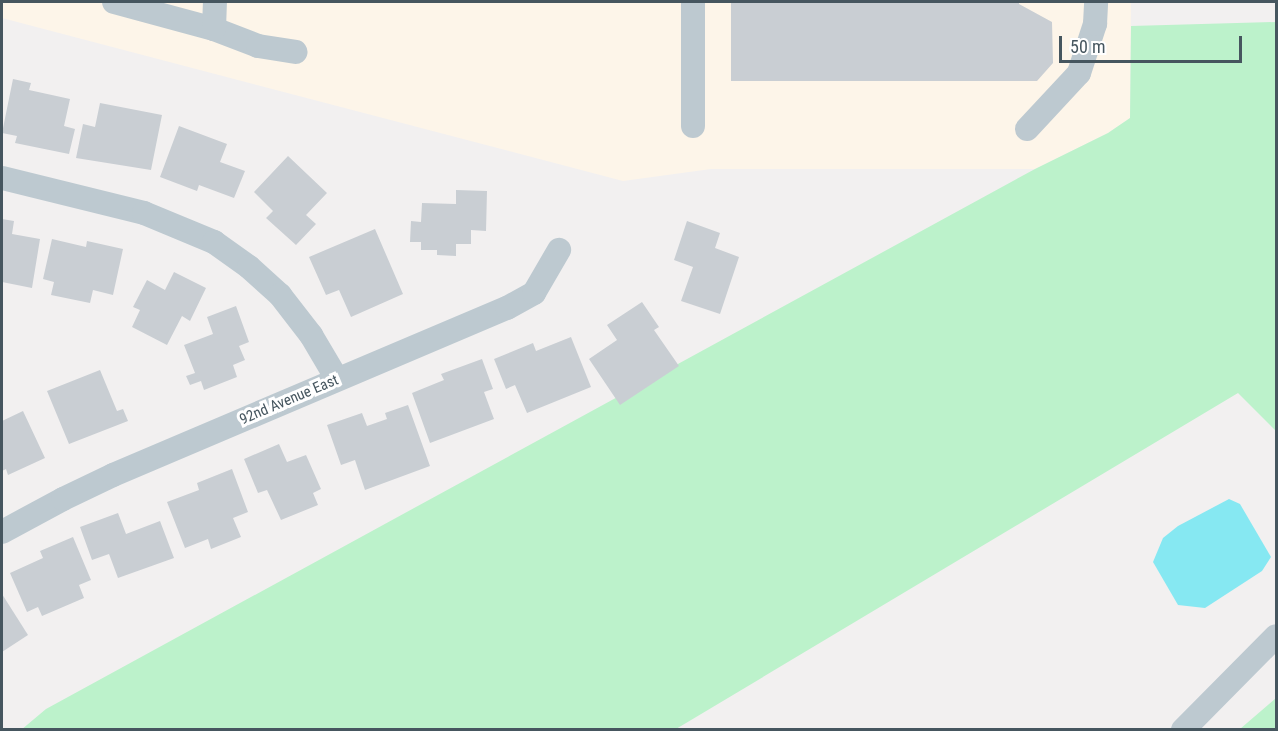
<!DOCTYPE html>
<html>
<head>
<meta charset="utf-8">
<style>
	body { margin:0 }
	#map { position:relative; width:1278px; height:731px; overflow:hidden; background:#f2f0f0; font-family:"Roboto Condensed",sans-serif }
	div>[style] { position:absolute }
	.commercial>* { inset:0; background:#fdf5e9 }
	.green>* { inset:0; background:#bcf2cb }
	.water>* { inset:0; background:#86e8f2 }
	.building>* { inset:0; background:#c9ced3 }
	.minor>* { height:24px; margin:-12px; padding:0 12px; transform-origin:12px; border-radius:12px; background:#bdc9d0 }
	span { translate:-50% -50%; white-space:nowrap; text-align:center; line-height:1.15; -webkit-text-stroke:6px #fff; paint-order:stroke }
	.street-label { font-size:15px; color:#46565f }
	.frame { position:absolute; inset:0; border:3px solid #46565f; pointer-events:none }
	.scale { position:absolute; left:1059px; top:36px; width:183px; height:27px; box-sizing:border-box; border:3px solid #46565f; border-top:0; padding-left:8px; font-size:18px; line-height:21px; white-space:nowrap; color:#46565f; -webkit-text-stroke:4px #fff; paint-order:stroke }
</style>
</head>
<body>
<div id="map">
	<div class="commercial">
		<i style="clip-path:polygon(2px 2px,1131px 2px,1130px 118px,1108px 133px,1035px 169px,711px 169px,623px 181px,2px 18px)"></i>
	</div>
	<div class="green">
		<i style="clip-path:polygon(1276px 22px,1276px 431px,1238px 393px,676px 729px,21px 730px,46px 709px,1035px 169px,1108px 133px,1130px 118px,1131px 26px)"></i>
		<i style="clip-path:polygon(1276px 698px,1276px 729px,1239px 729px,1240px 729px)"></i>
	</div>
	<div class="water">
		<i style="clip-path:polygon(1229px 499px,1240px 504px,1271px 557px,1262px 571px,1205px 608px,1178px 605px,1153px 562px,1163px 538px,1178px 526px)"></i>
	</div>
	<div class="building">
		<i style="clip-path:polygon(731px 2px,1019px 2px,1019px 4px,1052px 22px,1053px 63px,1037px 81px,731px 81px)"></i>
		<i style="clip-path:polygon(13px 79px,31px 83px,29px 90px,70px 99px,64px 126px,75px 129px,69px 154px,15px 143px,17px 136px,2px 133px)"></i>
		<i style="clip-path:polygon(100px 103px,162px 115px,151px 170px,76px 158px,83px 124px,95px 127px)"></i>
		<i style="clip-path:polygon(179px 126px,227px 144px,220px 162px,245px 171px,234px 198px,199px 185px,197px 191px,160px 177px)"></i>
		<i style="clip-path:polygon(288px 156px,327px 193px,306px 215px,316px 224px,296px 245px,266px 218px,273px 211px,254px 192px)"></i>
		<i style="clip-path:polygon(456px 190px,487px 191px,486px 231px,471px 230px,471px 244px,456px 244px,456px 256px,437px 255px,437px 250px,421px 250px,421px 242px,410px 242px,411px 221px,421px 222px,422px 203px,456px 204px)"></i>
		<i style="clip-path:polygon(2px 219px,14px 221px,12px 234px,40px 239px,32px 288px,2px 282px)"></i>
		<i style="clip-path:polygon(687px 221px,720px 233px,715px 248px,739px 257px,720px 314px,681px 301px,693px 267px,674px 260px)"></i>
		<i style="clip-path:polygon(375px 229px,403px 294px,351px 317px,339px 290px,326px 295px,309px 257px)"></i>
		<i style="clip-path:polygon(52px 239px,86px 247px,87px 241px,123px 249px,113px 295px,93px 290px,90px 303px,51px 295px,54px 282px,43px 279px)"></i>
		<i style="clip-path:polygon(174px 272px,206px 288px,190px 321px,182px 316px,167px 345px,132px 327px,140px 310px,133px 307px,147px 280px,165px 290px)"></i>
		<i style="clip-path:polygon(642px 302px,659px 327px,654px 330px,679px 366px,620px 405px,589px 359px,617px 340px,607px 325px)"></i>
		<i style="clip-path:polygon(236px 306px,249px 342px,239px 346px,245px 360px,233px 365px,237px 377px,204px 390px,201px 381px,190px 385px,186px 376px,195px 373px,184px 345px,213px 334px,207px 317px)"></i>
		<i style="clip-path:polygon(571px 337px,591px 387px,527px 413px,515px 385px,506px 389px,494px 359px,533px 343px,536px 351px)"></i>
		<i style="clip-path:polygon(482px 359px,493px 389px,484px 392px,494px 419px,430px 443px,412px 393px,444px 380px,441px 374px)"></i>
		<i style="clip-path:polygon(100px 370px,117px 411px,123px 409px,128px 421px,69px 444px,47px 391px)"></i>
		<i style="clip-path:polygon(408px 405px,430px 466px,365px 490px,355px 460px,341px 465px,327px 425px,362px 413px,367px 426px,387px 419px,385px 413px)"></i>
		<i style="clip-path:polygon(23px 411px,45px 458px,8px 475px,6px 469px,2px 471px,2px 421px)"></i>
		<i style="clip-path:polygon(279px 444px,287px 462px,306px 455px,321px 489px,313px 493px,318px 505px,281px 520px,267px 490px,258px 493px,244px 459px)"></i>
		<i style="clip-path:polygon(232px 469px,248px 512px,233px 518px,241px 537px,211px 549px,208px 539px,185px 548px,167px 502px,199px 490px,197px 483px)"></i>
		<i style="clip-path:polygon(118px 513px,126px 534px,160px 521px,174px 558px,118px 578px,109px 554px,92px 560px,80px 527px)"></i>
		<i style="clip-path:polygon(73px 537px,91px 580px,79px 585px,84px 598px,42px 616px,38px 607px,27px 612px,10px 573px,43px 558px,40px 551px)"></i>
		<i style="clip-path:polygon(2px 594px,28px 635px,2px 652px)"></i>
	</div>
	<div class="minor">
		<i style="left:114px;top:2px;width:104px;rotate:15.1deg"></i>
		<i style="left:214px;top:29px;width:47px;rotate:21.1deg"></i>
		<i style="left:258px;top:46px;width:38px;rotate:9deg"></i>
		<i style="left:693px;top:2px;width:124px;rotate:90deg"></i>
		<i style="left:214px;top:29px;width:27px;rotate:-88deg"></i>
		<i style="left:1027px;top:129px;width:76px;rotate:-47.1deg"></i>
		<i style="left:1079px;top:73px;width:52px;rotate:-71.9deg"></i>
		<i style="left:1095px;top:24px;width:22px;rotate:-87deg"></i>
		<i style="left:2px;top:178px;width:146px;rotate:13.8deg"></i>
		<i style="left:144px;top:213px;width:76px;rotate:22.5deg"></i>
		<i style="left:214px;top:242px;width:43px;rotate:35.5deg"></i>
		<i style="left:249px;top:267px;width:42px;rotate:42.1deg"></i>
		<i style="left:280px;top:295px;width:51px;rotate:52.2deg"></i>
		<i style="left:311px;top:335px;width:51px;rotate:59.4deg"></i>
		<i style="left:2px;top:532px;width:69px;rotate:-28.4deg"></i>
		<i style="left:63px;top:499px;width:55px;rotate:-25.6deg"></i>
		<i style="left:113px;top:475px;width:428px;rotate:-23deg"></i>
		<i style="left:507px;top:308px;width:31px;rotate:-29deg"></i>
		<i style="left:534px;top:293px;width:50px;rotate:-59.8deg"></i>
		<i style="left:1183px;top:730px;width:132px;rotate:-45.3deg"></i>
	</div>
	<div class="street-label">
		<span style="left:289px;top:400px;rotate:-23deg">92nd Avenue East</span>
	</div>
	<div class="frame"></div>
	<div class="scale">50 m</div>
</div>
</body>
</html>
